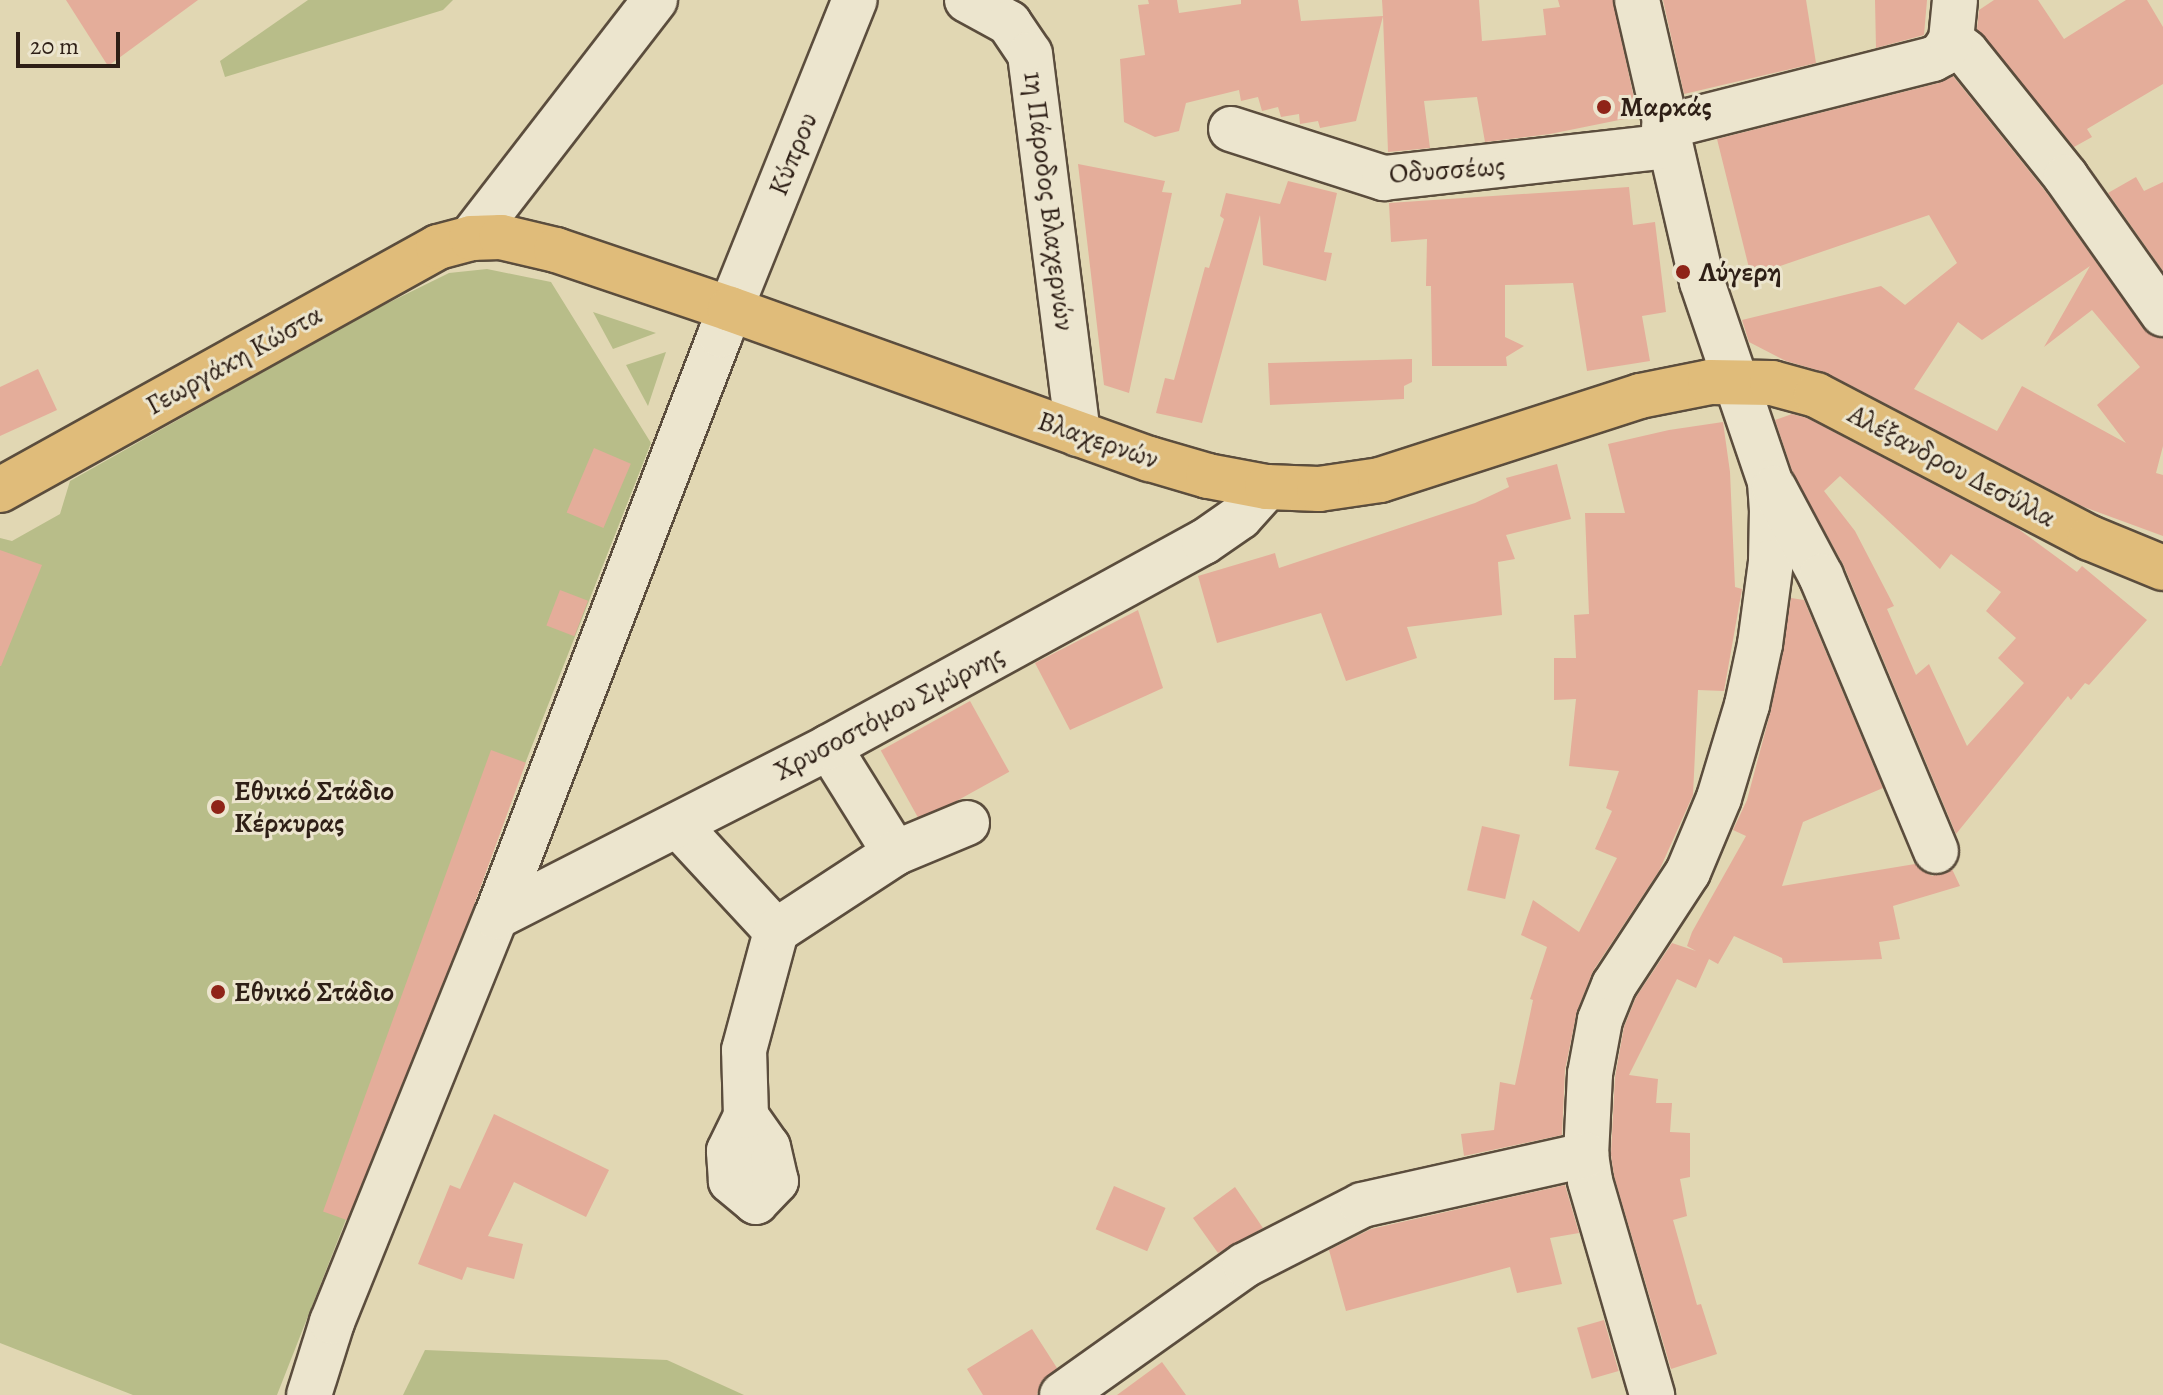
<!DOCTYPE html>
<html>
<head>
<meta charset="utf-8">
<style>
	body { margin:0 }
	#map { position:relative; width:2163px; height:1395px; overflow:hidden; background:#e1d7b3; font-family:Alegreya,serif }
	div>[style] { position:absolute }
	.green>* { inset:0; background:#b8bd89 }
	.building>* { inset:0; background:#e4ad9a; transform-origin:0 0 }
	.roads { filter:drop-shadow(2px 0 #5b4d3d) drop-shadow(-2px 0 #5b4d3d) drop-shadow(0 2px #5b4d3d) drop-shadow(0 -2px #5b4d3d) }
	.minor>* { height:44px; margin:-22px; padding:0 22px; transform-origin:22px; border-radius:22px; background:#ece5ce }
	.major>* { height:44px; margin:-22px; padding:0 22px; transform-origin:22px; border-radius:22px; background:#e0bc7a }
	.dots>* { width:22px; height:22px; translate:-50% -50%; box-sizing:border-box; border:4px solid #ece5ce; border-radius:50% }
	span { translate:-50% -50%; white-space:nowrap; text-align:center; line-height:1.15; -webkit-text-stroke:6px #ece5ce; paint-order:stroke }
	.poi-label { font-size:28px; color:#2e1f16; font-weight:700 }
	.left { translate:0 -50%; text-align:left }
	.street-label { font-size:28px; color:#2e1f16 }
	.scale { position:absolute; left:16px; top:32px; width:104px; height:36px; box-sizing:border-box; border:4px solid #2e1f16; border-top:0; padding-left:10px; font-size:24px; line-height:28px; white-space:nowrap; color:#2e1f16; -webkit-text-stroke:6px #ece5ce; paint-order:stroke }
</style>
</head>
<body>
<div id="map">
	<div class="green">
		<i style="clip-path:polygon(308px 0,453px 0,443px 10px,225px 77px,220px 61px)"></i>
		<i style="clip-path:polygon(487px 269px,551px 282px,651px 443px,277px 1395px,133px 1395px,0 1343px,0 538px,12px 541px,60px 514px,70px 481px,323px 338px,323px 335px,449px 273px)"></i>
		<i style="clip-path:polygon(593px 312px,656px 333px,613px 349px)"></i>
		<i style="clip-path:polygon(666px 352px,648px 406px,626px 365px)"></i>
		<i style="clip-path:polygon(425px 1350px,667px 1360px,744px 1395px,403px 1395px)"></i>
	</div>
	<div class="building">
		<i style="clip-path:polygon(66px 0,198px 0,108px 66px)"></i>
		<i style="clip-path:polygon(1148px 0,1177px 0,1179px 13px,1241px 4px,1241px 0,1298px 0,1301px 21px,1383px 16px,1382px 0,1479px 0,1482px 41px,1546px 35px,1543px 9px,1560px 7px,1558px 0,1613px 0,1635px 103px,1626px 104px,1629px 118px,1550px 134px,1485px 142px,1477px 97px,1424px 101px,1430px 148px,1388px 152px,1383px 16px,1356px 121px,1320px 128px,1318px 121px,1300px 124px,1299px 114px,1281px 117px,1278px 107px,1262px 111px,1258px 97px,1241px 101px,1239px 90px,1186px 103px,1179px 131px,1155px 137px,1124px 122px,1120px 59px,1145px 55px,1138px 5px,1149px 4px)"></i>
		<i style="clip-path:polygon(1663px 0,1806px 0,1816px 63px,1684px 94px)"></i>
		<i style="clip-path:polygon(1875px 0,1927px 0,1924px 35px,1876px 48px)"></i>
		<i style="clip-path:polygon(1994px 0,2038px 0,2064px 39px,2126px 0,2147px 0,2163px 27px,2163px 84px,2087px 129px,2092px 137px,2074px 147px,1977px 29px,1979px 10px)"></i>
		<i style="clip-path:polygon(evenodd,1953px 76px,2046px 192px,2143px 328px,2163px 339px,2163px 446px,2156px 473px,2163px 475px,2163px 536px,2084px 507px,1827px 373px,1786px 361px,1749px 342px,1742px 320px,1881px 286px,1905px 305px,1957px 263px,1929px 215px,1751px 276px,1717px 139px,1939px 83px,1953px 76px,2090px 266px,2044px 347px,2092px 310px,2140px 367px,2097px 405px,2126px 443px,2022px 386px,1997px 431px,1914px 389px,1958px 322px,1982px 340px,2090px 266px)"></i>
		<i style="clip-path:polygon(1078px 164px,1165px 181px,1162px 192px,1172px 193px,1129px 393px,1104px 385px)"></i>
		<i style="clip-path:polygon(2136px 177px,2144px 191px,2163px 182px,2163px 271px,2108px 193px)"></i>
		<i style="clip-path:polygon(1288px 181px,1337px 193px,1324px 252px,1332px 253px,1326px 281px,1263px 265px,1260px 215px,1202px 423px,1156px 413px,1165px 378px,1174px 380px,1205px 267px,1209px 268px,1224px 219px,1220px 216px,1226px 193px,1280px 204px)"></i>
		<i style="clip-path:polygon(1629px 187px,1633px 225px,1655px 222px,1666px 312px,1642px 316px,1650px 361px,1587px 371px,1573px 283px,1505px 285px,1505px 337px,1524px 346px,1506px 357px,1507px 366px,1432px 366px,1431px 286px,1426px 286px,1427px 239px,1391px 242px,1389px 203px)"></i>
		<i style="clip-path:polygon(1412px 359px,1412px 382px,1404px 386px,1404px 399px,1270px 405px,1268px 363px)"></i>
		<i style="clip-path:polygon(38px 369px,57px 410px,0 436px,0 387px)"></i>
		<i style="clip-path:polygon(evenodd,1792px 414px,1807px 418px,2017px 528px,2077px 572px,2082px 566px,2147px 620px,2089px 685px,2085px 683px,2071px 700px,2068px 696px,1956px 834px,1844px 566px,1793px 473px,1775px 420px,1792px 414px,1840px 476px,1940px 569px,1951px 554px,2001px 592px,1986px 611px,2016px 638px,1998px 658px,2024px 683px,1967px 746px,1929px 664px,1916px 675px,1887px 609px,1894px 606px,1855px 531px,1824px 491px,1840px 476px)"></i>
		<i style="clip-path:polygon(1723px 422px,1730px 472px,1735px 587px,1742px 589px,1724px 691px,1698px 690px,1693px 795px,1659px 871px,1593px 971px,1577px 1011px,1565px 1070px,1562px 1135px,1464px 1156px,1461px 1134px,1494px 1130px,1500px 1082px,1515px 1085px,1533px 1000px,1530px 999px,1547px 947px,1521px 935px,1533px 900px,1579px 932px,1617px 858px,1595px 849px,1612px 811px,1606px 808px,1619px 771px,1569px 766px,1576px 699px,1554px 700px,1554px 658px,1576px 658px,1574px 615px,1589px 614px,1585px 513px,1625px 513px,1608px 444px,1669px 430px)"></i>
		<i style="left:594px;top:448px;width:40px;height:70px;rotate:23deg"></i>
		<i style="clip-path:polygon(1557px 464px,1571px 519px,1506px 535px,1515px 559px,1498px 562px,1502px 615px,1407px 627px,1417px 658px,1346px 681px,1321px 613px,1217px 643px,1198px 576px,1275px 553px,1279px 568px,1475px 503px,1509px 487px,1506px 478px)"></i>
		<i style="clip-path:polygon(0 550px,42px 565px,1px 666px,0 666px)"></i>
		<i style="left:560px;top:590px;width:30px;height:38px;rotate:21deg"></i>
		<i style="clip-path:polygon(1791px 598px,1804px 600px,1883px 788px,1803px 822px,1782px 886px,1915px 864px,1932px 876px,1952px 869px,1960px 886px,1893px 906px,1900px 939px,1879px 942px,1882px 959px,1783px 963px,1782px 958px,1734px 936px,1718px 964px,1709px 959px,1696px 988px,1677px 979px,1629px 1075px,1658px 1079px,1656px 1103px,1672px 1103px,1670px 1132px,1690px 1133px,1690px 1177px,1680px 1179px,1687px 1216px,1673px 1220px,1697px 1305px,1701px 1304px,1717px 1354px,1671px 1369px,1614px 1176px,1611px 1154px,1615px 1077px,1624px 1027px,1636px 997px,1672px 943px,1696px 951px,1687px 946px,1692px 932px,1746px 836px,1733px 830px,1747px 800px,1771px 710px)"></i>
		<i style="clip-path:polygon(1138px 610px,1163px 688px,1070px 730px,1035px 663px)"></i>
		<i style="left:970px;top:701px;width:81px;height:102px;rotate:61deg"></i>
		<i style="left:491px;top:750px;width:37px;height:491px;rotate:20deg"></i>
		<i style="left:1482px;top:826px;width:39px;height:66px;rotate:13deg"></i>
		<i style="clip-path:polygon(494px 1114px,609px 1170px,586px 1217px,514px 1182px,488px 1236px,523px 1244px,514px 1279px,467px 1267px,462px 1280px,418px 1264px,450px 1185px,460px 1189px)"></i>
		<i style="clip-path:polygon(1565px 1185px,1579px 1233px,1550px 1238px,1562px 1284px,1517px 1293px,1510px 1267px,1346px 1311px,1329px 1250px,1371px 1229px)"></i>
		<i style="left:1114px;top:1186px;width:56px;height:47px;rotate:23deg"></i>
		<i style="clip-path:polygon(1235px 1187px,1263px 1228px,1218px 1253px,1193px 1218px)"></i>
		<i style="left:1604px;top:1320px;width:53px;height:28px;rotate:74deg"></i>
		<i style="clip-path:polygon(1032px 1329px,1057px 1368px,1040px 1384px,1037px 1395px,983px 1395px,967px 1369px)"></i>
		<i style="clip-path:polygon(1162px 1362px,1186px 1395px,1117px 1395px)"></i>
	</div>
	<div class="roads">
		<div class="minor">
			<i style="left:967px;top:0;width:48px;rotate:28.7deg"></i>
			<i style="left:1009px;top:23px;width:37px;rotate:56deg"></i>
			<i style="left:1030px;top:54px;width:383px;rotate:82.8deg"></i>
			<i style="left:1637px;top:0;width:289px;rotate:77deg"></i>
			<i style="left:1702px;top:282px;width:211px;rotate:71.2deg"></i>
			<i style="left:1770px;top:482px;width:27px;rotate:86deg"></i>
			<i style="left:1772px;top:509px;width:53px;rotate:91.1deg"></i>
			<i style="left:1771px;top:562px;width:83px;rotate:97.6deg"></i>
			<i style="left:1760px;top:644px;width:62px;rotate:102deg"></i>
			<i style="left:1747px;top:705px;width:97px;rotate:106.8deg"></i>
			<i style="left:1719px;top:798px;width:80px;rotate:112.7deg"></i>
			<i style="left:1688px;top:872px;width:135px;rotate:123.2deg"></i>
			<i style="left:1614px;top:985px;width:38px;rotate:112deg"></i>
			<i style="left:1600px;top:1020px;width:55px;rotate:100.5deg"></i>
			<i style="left:1590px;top:1074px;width:81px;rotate:92.8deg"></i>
			<i style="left:1586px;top:1155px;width:26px;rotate:81deg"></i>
			<i style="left:1590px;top:1181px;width:223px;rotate:73.8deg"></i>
			<i style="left:1951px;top:40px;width:19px;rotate:39deg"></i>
			<i style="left:1966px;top:52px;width:160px;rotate:51.3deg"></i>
			<i style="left:2066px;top:177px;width:168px;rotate:54.7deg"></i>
			<i style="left:1664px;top:127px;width:277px;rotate:-14.2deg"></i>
			<i style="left:1933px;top:59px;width:10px;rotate:-29deg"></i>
			<i style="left:1942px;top:54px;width:17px;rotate:-57deg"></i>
			<i style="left:1951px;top:40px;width:40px;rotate:-84.3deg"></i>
			<i style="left:1231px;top:129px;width:161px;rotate:17.8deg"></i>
			<i style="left:1384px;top:178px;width:287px;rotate:-6.4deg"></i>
			<i style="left:471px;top:238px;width:301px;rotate:-52.3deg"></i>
			<i style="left:1774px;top:488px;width:100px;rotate:61.9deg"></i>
			<i style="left:1821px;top:576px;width:298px;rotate:67.3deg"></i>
			<i style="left:829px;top:747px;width:125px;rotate:58.1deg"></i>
			<i style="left:678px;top:825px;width:144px;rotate:47.2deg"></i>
			<i style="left:496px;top:917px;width:374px;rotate:-27deg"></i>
			<i style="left:829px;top:747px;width:427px;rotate:-28.7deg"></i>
			<i style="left:1204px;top:542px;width:44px;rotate:-34.8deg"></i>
			<i style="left:1240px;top:517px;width:40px;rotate:-48deg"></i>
			<i style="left:746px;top:1116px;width:38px;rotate:55deg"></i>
			<i style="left:768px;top:1147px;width:35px;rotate:77deg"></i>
			<i style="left:776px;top:1181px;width:29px;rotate:134deg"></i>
			<i style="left:756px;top:1202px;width:33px;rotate:-140deg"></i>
			<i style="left:731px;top:1181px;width:30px;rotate:-94deg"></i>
			<i style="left:729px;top:1151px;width:39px;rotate:-64deg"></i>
			<i style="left:746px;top:1116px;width:66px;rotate:-91.7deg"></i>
			<i style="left:744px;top:1050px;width:123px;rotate:-74.9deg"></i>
			<i style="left:776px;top:931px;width:142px;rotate:-33.2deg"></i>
			<i style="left:895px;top:853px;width:78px;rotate:-22.6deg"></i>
			<i style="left:309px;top:1395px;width:77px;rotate:-72.5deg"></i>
			<i style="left:332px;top:1322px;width:437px;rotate:-68deg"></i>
			<i style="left:496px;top:917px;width:624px;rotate:-68.95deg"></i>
			<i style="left:720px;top:335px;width:361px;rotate:-68.1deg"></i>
			<i style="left:1062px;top:1395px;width:224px;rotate:-35.4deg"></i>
			<i style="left:1245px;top:1265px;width:131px;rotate:-27.1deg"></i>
			<i style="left:1362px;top:1205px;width:230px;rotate:-12.6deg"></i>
		</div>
		<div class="major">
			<i style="left:0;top:490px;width:501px;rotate:-29.02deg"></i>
			<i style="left:438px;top:247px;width:34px;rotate:-15deg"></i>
			<i style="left:471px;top:238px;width:30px;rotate:-2deg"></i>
			<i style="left:501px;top:237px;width:57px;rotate:13.3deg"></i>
			<i style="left:556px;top:250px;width:184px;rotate:18.7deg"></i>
			<i style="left:730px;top:309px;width:446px;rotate:19.7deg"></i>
			<i style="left:1150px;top:459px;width:60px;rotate:16.3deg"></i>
			<i style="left:1208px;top:476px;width:60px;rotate:10.6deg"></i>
			<i style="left:1267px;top:487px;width:52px;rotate:2.2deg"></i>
			<i style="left:1319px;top:489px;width:62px;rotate:-8.4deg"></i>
			<i style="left:1380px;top:480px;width:273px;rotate:-17.9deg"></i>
			<i style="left:1640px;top:396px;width:71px;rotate:-11.3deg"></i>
			<i style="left:1710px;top:382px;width:62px;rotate:0.9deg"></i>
			<i style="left:1772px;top:383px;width:46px;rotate:15.3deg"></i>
			<i style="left:1816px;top:395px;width:309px;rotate:27.6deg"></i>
			<i style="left:2090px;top:538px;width:79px;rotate:22.3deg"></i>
		</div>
	</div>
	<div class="dots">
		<i style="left:1604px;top:107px;background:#8f2418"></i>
		<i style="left:1683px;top:272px;background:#8f2418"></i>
		<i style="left:218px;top:807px;background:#8f2418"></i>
		<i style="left:218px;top:992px;background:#8f2418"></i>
	</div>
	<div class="poi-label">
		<span class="left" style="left:1620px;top:107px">Μαρκάς</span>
		<span class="left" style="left:1699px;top:272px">Λύγερη</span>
		<span class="left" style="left:234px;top:807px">Εθνικό Στάδιο<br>Κέρκυρας</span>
		<span class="left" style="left:234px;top:992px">Εθνικό Στάδιο</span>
	</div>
	<div class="street-label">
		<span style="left:793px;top:154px;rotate:-68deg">Κύπρου</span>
		<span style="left:1447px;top:170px;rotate:-4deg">Οδυσσέως</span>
		<span style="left:1049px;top:201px;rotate:83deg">1η Πάροδος Βλαχερνών</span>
		<span style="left:234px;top:360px;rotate:-29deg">Γεωργάκη Κώστα</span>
		<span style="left:1098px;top:440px;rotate:19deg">Βλαχερνών</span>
		<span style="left:1952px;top:466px;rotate:28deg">Αλέξανδρου Δεσύλλα</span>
		<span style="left:889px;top:713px;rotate:-28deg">Χρυσοστόμου Σμύρνης</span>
	</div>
	<div class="scale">20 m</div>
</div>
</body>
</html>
